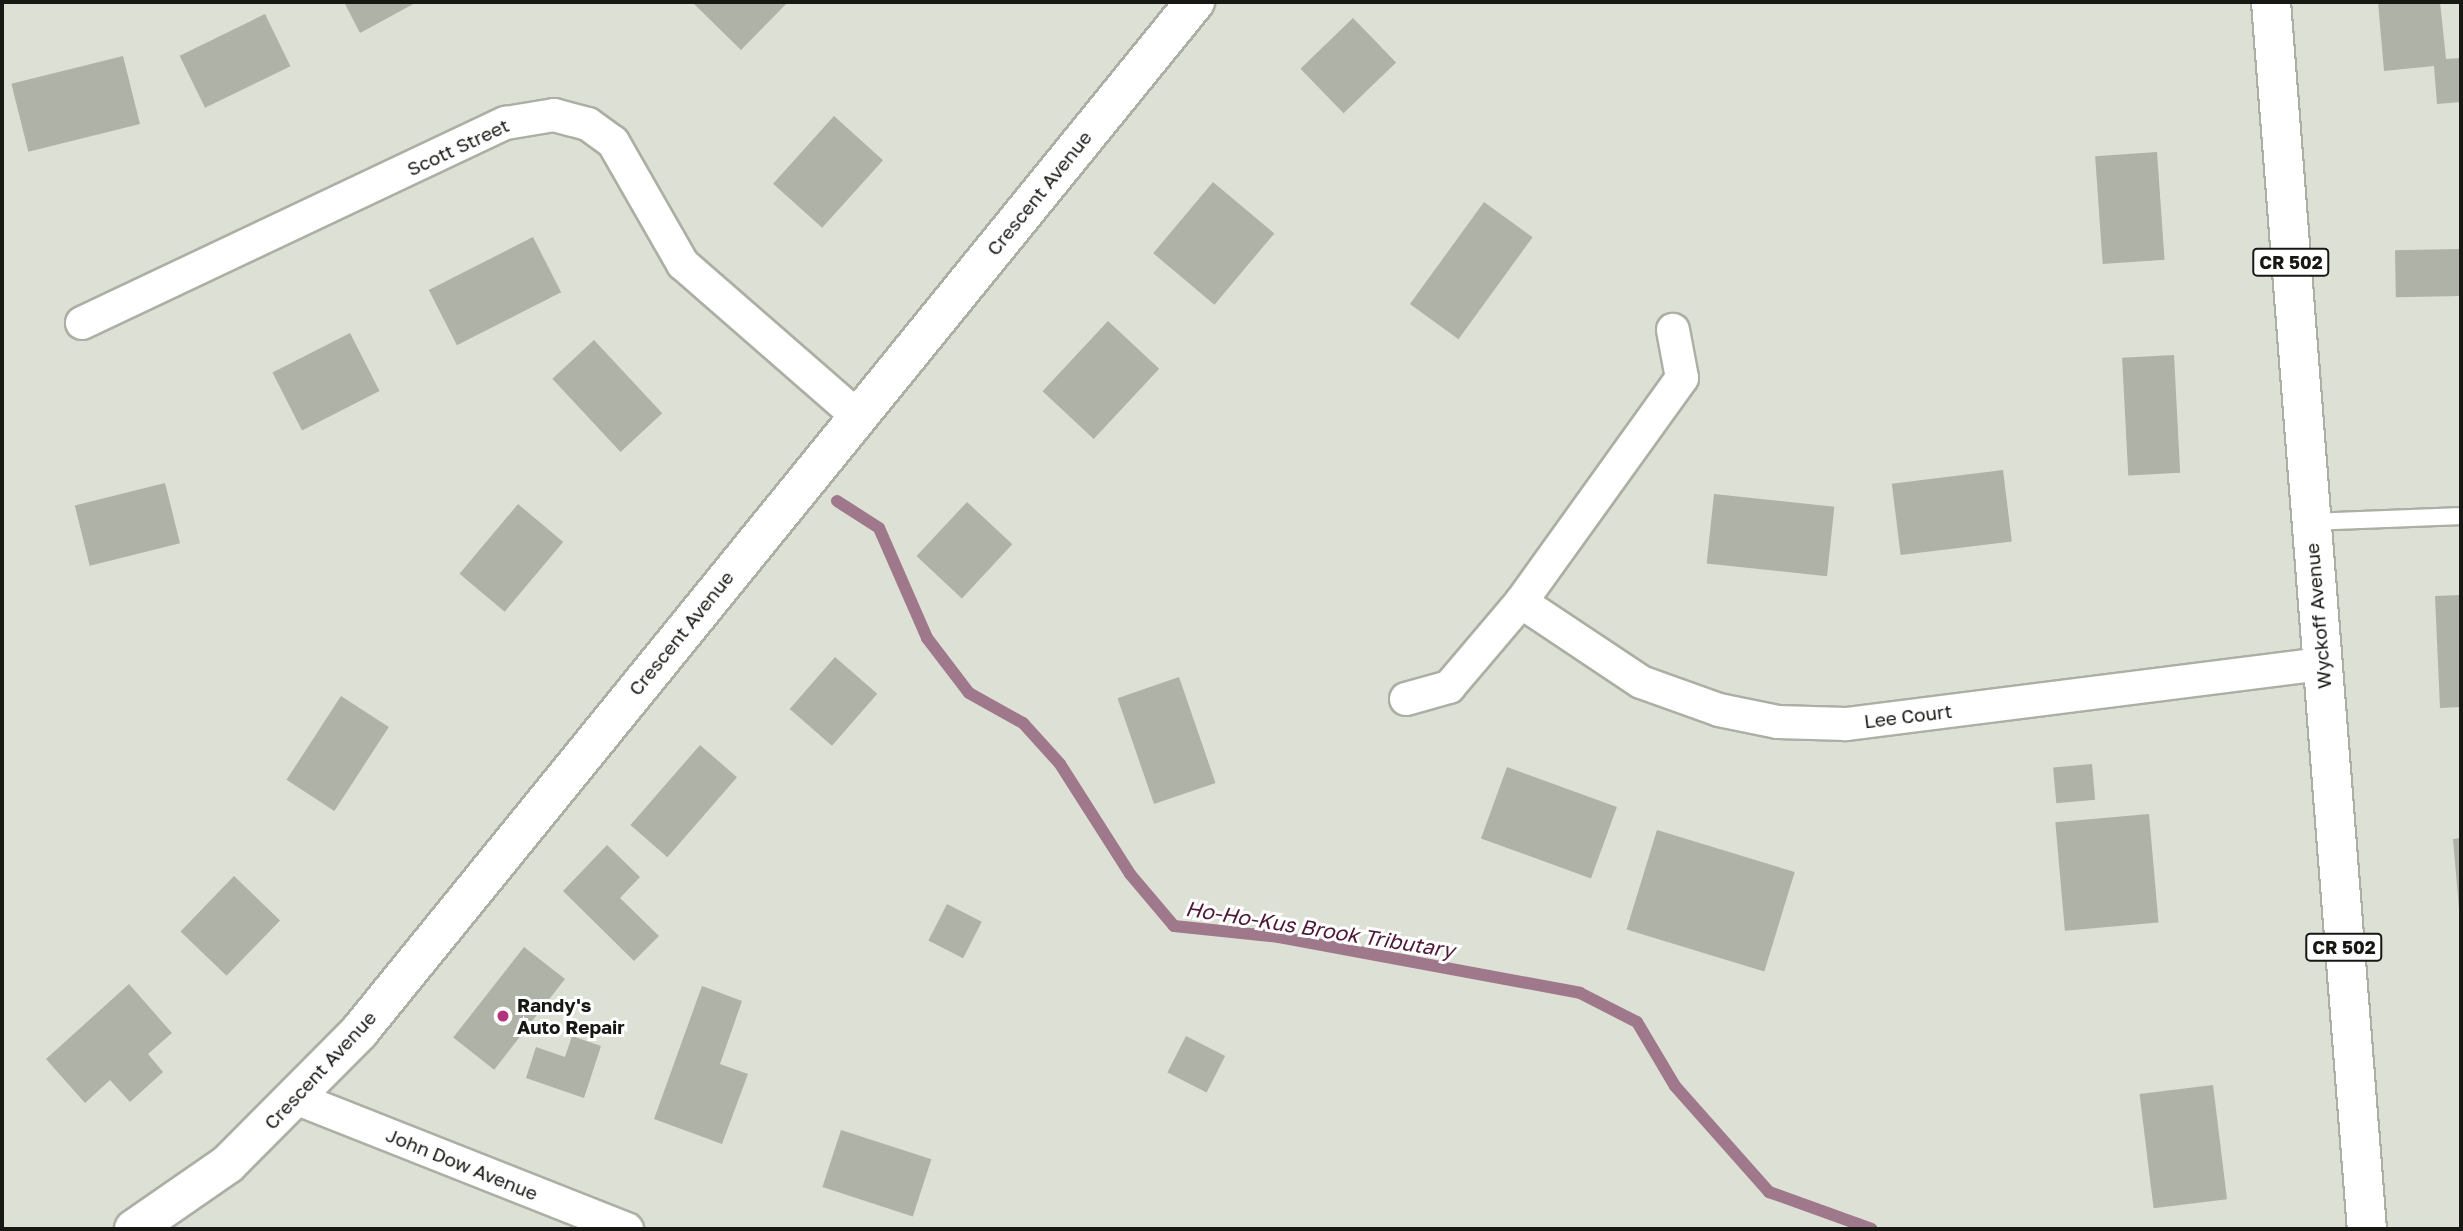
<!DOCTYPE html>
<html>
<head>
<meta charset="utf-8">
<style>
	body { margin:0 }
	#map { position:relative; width:2463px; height:1231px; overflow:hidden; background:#dde0d4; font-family:"Golos Text",sans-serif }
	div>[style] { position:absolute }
	.stream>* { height:12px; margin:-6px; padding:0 6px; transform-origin:6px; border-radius:6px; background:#a0788b }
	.building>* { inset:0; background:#afb2a7; transform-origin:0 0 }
	.roads { filter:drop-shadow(2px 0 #acafa3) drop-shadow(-2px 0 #acafa3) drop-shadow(0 2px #acafa3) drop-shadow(0 -2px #acafa3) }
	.service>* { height:16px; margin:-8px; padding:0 8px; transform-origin:8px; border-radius:8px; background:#fff }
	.minor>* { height:32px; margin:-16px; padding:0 16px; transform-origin:16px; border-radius:16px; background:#fff }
	.secondary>* { height:38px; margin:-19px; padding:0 19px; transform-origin:19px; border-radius:19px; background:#fff }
	.primary>* { height:38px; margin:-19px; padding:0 19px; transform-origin:19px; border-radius:19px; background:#fff }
	.dots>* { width:19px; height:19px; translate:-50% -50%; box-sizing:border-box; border:4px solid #fff; border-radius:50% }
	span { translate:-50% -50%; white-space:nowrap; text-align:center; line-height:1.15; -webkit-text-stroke:6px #fff; paint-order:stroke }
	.shield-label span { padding:2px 5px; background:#fff; border:2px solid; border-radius:5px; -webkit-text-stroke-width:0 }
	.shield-label { font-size:18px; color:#171814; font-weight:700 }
	.street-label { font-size:19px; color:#171814 }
	.poi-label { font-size:19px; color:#171814; font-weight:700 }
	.left { translate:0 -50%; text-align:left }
	.water-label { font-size:21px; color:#4e1937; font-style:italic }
	.frame { position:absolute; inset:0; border:4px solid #171814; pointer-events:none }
</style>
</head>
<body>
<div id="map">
	<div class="stream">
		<i style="left:837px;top:501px;width:50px;rotate:32.7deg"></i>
		<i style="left:879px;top:528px;width:120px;rotate:66.4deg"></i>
		<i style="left:927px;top:638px;width:69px;rotate:52.6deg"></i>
		<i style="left:969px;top:693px;width:62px;rotate:29.1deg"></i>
		<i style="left:1023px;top:723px;width:55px;rotate:47.9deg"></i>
		<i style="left:1060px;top:764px;width:130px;rotate:57.5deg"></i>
		<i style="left:1130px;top:874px;width:68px;rotate:49.8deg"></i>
		<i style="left:1174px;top:926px;width:106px;rotate:6deg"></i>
		<i style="left:1279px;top:937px;width:306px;rotate:10.5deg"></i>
		<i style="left:1580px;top:993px;width:64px;rotate:27deg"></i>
		<i style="left:1637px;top:1022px;width:74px;rotate:59.3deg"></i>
		<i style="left:1675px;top:1086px;width:142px;rotate:48.4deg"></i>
		<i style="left:1769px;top:1192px;width:109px;rotate:19.8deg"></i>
	</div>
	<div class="building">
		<i style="clip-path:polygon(344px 2px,417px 2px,360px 33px)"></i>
		<i style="clip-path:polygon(692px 2px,788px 2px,741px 50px)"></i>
		<i style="clip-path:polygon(2378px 2px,2440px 2px,2446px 59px,2461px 58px,2461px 102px,2437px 104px,2434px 66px,2384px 71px)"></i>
		<i style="left:265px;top:14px;width:58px;height:95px;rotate:64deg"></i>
		<i style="left:1353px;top:18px;width:62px;height:73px;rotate:46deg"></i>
		<i style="left:123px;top:56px;width:70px;height:115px;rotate:76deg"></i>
		<i style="left:834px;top:116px;width:66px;height:91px;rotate:42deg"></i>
		<i style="left:2157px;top:152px;width:108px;height:62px;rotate:86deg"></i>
		<i style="left:1213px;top:182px;width:80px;height:93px;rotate:40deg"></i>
		<i style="left:1484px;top:202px;width:60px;height:126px;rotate:36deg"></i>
		<i style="left:533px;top:237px;width:62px;height:117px;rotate:63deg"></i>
		<i style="left:2460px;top:249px;width:47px;height:65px;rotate:89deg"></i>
		<i style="left:1108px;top:321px;width:70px;height:96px;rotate:43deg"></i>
		<i style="left:350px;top:333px;width:65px;height:87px;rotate:63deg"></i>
		<i style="left:594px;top:340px;width:100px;height:57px;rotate:47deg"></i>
		<i style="left:2174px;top:355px;width:118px;height:52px;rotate:87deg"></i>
		<i style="left:2003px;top:470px;width:72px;height:112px;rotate:83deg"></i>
		<i style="left:165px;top:483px;width:62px;height:93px;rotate:76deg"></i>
		<i style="left:1714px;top:494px;width:121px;height:70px;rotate:6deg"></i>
		<i style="left:967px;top:502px;width:62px;height:74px;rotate:43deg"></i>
		<i style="left:518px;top:504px;width:59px;height:91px;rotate:40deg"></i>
		<i style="clip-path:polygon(2461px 595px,2461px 707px,2440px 708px,2435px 596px)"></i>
		<i style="left:835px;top:657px;width:56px;height:69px;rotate:41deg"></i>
		<i style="left:1179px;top:677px;width:112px;height:65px;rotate:71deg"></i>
		<i style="left:341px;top:696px;width:57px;height:100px;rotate:33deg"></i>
		<i style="left:700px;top:745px;width:49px;height:106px;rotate:41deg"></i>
		<i style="left:2092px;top:764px;width:36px;height:39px;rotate:85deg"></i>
		<i style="left:1507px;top:767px;width:117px;height:76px;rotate:20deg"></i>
		<i style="left:2149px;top:814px;width:109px;height:94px;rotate:85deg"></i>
		<i style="left:1657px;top:830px;width:144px;height:104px;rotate:17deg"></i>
		<i style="clip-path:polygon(2461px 838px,2461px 909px,2459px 909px,2453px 839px)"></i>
		<i style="clip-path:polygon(607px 845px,640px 877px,620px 898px,659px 936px,634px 961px,563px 891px)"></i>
		<i style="left:234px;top:876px;width:64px;height:77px;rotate:44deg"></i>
		<i style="left:947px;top:904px;width:39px;height:41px;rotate:27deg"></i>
		<i style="left:524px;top:947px;width:52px;height:115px;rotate:38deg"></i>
		<i style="clip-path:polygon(129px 984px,172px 1033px,148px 1054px,163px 1072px,130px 1102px,110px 1080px,85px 1103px,46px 1059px)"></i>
		<i style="clip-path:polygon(702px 986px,742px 1001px,720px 1064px,748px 1074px,722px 1144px,654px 1119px)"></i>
		<i style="clip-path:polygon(572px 1036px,601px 1046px,584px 1098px,526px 1078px,536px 1047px,565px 1057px)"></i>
		<i style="left:1186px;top:1036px;width:44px;height:41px;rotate:27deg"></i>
		<i style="left:2213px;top:1085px;width:115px;height:74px;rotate:83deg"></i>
		<i style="left:841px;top:1130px;width:95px;height:60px;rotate:18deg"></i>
	</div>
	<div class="roads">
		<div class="service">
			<i style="left:2311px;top:522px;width:150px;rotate:-2.3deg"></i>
		</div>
		<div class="minor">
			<i style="left:82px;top:323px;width:469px;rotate:-25.3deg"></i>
			<i style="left:506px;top:123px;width:49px;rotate:-9.5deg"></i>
			<i style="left:554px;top:115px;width:35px;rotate:15deg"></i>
			<i style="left:588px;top:124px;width:31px;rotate:36deg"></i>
			<i style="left:613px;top:142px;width:141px;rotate:60.2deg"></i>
			<i style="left:683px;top:264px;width:231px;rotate:41.1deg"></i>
			<i style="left:1521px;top:602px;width:144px;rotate:33.7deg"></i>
			<i style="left:1641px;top:682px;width:83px;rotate:19.7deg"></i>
			<i style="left:1719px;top:710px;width:60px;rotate:11.5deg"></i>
			<i style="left:1778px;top:722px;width:68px;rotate:1.7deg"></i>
			<i style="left:1846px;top:724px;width:480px;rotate:-7.2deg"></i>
			<i style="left:1406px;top:699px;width:45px;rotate:-15.6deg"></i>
			<i style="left:1449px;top:687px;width:111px;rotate:-49.7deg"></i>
			<i style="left:1521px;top:602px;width:276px;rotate:-54.3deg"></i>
			<i style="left:1682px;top:378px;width:49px;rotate:-100.6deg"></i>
			<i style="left:298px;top:1099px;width:354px;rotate:21.6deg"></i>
		</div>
		<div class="secondary">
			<i style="left:134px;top:1229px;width:114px;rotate:-34.7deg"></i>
			<i style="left:228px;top:1164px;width:186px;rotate:-45.2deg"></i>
			<i style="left:359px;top:1032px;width:1327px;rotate:-50.94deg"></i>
		</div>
		<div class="primary">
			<i style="left:2271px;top:2px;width:1231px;rotate:85.53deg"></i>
		</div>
	</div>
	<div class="dots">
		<i style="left:503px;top:1016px;background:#b3337f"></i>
	</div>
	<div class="shield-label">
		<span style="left:2291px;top:262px">CR 502</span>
		<span style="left:2344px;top:947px">CR 502</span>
	</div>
	<div class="street-label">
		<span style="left:458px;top:147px;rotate:-25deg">Scott Street</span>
		<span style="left:1039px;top:193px;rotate:-51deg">Crescent Avenue</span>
		<span style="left:2318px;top:616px;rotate:-95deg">Wyckoff Avenue</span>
		<span style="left:681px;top:633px;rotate:-51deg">Crescent Avenue</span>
		<span style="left:1908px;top:716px;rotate:-7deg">Lee Court</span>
		<span style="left:320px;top:1070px;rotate:-47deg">Crescent Avenue</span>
		<span style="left:462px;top:1164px;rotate:22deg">John Dow Avenue</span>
	</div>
	<div class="poi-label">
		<span class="left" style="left:517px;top:1016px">Randy's<br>Auto Repair</span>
	</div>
	<div class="water-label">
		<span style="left:1320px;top:929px;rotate:9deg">Ho-Ho-Kus Brook Tributary</span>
	</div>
	<div class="frame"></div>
</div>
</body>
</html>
